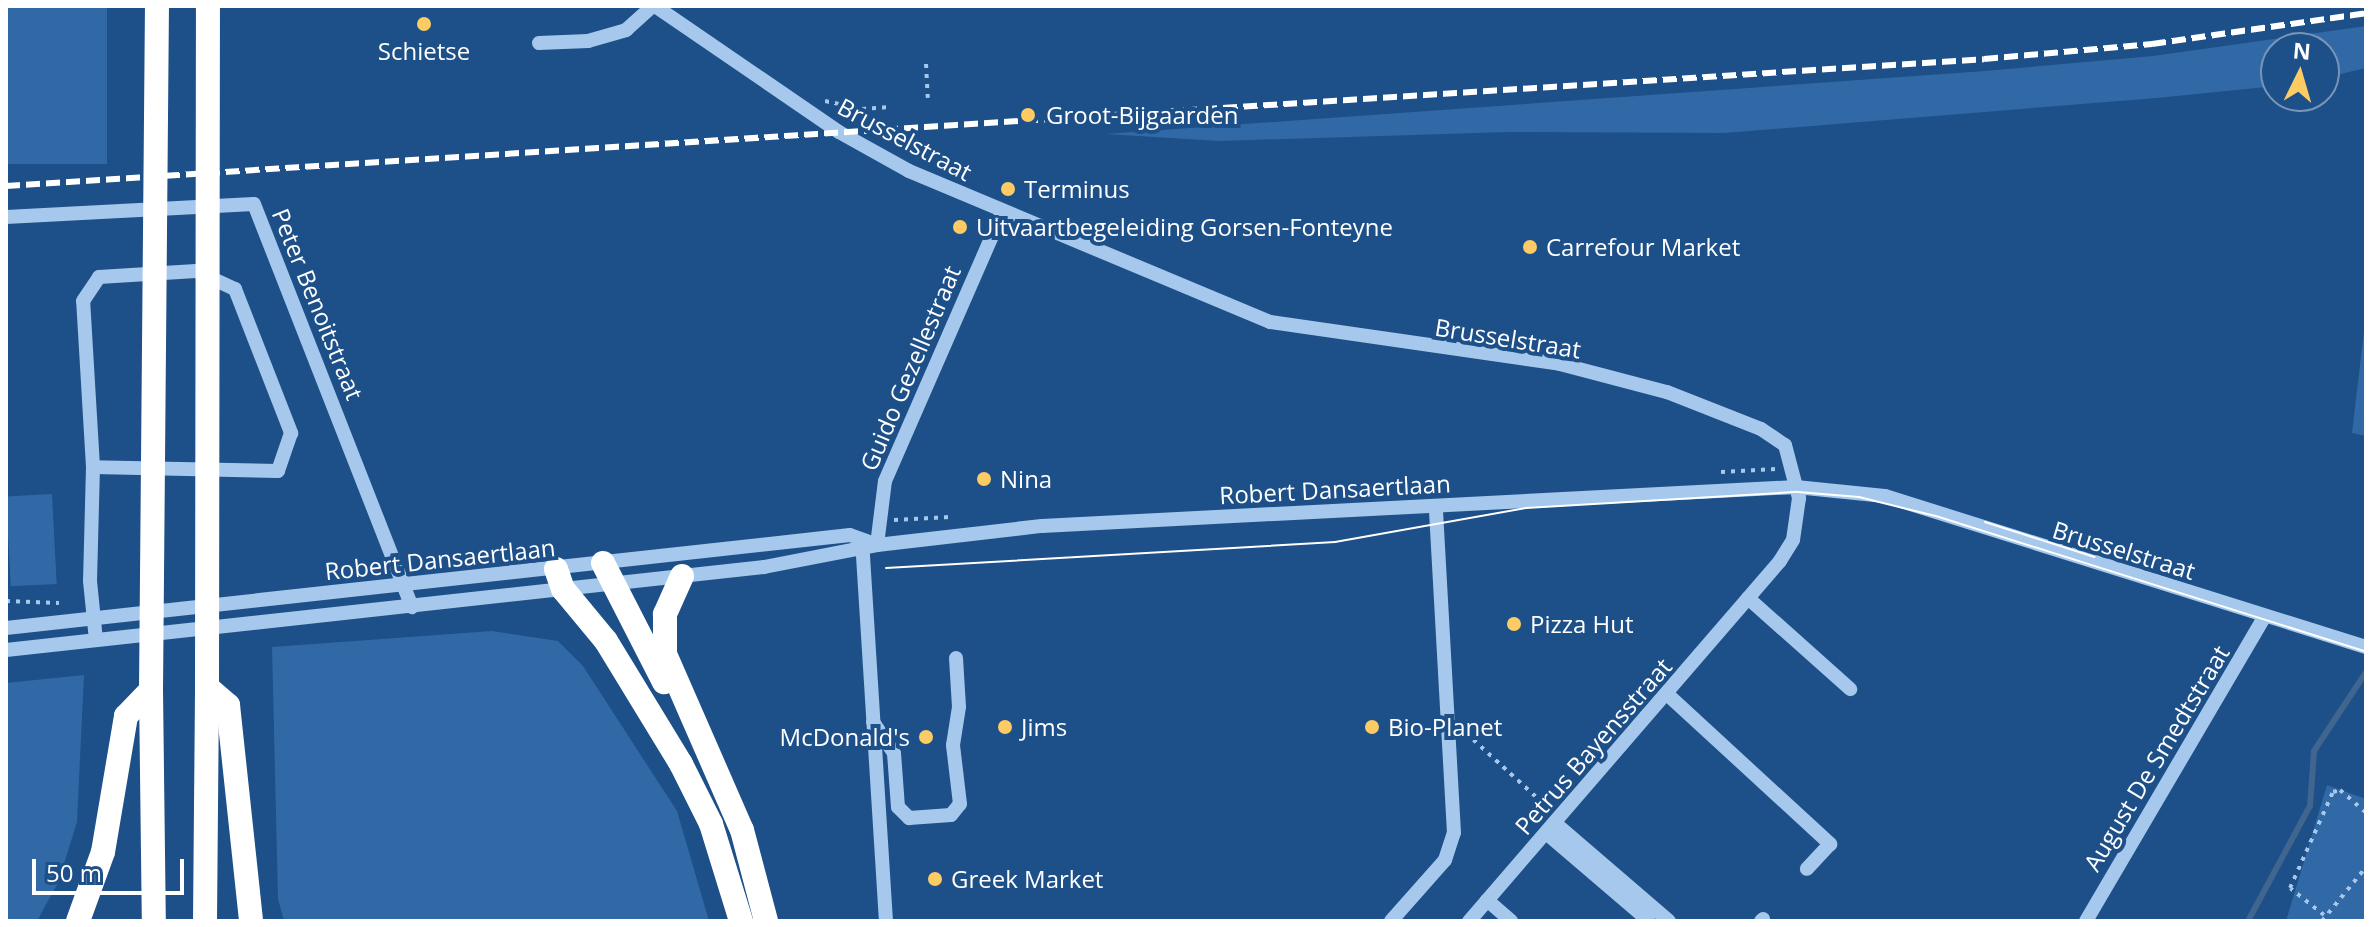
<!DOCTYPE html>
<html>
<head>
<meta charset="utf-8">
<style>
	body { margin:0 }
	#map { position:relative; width:2372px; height:927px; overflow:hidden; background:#1d4f88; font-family:"Open Sans",sans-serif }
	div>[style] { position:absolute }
	.green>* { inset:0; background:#3069a6; transform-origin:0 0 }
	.stream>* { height:6px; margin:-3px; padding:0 3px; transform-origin:3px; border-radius:3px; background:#40658e }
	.path>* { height:4px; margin-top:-2px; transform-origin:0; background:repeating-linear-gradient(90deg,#a6c8ec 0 4px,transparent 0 10px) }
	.minor>* { height:14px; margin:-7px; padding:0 7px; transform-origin:7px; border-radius:7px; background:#a6c8ec }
	.highway>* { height:24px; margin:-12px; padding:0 12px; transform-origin:12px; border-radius:12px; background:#fff }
	.tram>* { height:2px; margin:-1px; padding:0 1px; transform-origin:1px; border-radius:1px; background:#fff }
	.rail>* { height:6px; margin-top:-3px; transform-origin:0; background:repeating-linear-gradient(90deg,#fff 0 14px,transparent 0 20px) }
	.highway-bridge>* { height:24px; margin:-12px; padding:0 12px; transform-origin:12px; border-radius:12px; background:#fff }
	.dots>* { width:22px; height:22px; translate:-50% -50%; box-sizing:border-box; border:4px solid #1d4f88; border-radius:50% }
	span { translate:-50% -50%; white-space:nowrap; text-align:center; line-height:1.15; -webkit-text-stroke:8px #1d4f88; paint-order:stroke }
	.poi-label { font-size:24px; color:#fff }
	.left { translate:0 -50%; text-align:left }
	.right { translate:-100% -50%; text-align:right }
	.street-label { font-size:24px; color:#fff }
	.frame { position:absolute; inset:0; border:8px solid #fff; pointer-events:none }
	.north { position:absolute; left:2260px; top:32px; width:80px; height:80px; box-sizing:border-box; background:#1d4f88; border:2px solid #7795b8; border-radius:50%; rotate:5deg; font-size:22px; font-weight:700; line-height:32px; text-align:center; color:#fff }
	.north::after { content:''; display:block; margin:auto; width:28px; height:36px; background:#fccb64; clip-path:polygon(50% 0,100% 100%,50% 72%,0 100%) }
	.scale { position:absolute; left:32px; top:859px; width:152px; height:36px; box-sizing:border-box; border:4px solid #fff; border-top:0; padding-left:10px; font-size:24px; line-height:28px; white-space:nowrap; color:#fff; -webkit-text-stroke:6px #1d4f88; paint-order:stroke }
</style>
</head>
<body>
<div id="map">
	<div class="green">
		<i style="left:6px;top:6px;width:101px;height:158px"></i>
		<i style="clip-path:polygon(2366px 26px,2366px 68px,2324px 78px,2324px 48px,2276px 48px,2276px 86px,2157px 98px,1724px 133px,1509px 132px,1219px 141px,1106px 134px,1985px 71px,2153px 56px)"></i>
		<i style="clip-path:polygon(2366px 314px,2366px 436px,2352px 433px)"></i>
		<i style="left:52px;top:494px;width:90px;height:46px;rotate:87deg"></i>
		<i style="clip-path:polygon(492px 631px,558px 641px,583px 666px,677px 811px,709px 921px,284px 921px,278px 899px,272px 647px)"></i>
		<i style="clip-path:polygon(84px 675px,77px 822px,58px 883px,37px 921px,6px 921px,6px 683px)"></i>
		<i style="clip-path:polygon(2327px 785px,2366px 799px,2366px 921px,2286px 921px)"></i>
	</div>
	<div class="stream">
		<i style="left:2248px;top:921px;width:131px;rotate:-61.7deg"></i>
		<i style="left:2310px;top:806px;width:55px;rotate:-85.8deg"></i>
		<i style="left:2314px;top:751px;width:95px;rotate:-56.6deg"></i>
	</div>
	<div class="path">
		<i style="left:926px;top:64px;width:34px;rotate:87deg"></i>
		<i style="left:825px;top:101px;width:38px;rotate:12deg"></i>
		<i style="left:862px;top:109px;width:28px;rotate:-4deg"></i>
		<i style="left:916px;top:158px;width:13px;rotate:-63deg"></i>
		<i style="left:1721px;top:472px;width:55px;rotate:-3.1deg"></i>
		<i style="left:894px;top:520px;width:56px;rotate:-3.1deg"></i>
		<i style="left:6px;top:601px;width:53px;rotate:2.2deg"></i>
		<i style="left:1466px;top:733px;width:111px;rotate:42.4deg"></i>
		<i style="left:2324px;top:915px;width:43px;rotate:-141.5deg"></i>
		<i style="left:2290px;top:888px;width:105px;rotate:-65.9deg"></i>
		<i style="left:2333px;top:792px;width:7px;rotate:-16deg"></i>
		<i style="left:2340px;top:790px;width:35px;rotate:41deg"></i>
		<i style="left:2322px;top:921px;width:70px;rotate:-50.8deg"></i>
	</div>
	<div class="minor">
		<i style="left:655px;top:6px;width:223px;rotate:34.4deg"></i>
		<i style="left:839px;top:132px;width:80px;rotate:29.1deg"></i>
		<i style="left:909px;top:171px;width:391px;rotate:22.7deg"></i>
		<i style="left:1270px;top:322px;width:293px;rotate:8.2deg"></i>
		<i style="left:1560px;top:364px;width:111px;rotate:14.7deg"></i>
		<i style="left:1667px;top:392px;width:101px;rotate:21.5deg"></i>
		<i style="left:1761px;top:429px;width:29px;rotate:34deg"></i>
		<i style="left:1785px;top:445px;width:55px;rotate:75.2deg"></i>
		<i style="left:1799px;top:498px;width:42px;rotate:98.1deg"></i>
		<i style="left:1793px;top:540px;width:25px;rotate:122deg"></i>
		<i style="left:1780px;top:561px;width:476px;rotate:130.8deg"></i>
		<i style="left:539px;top:43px;width:49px;rotate:-2.3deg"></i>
		<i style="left:588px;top:41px;width:40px;rotate:-16deg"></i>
		<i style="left:626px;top:30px;width:36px;rotate:-42deg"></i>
		<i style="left:6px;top:217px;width:248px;rotate:-3deg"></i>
		<i style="left:254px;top:204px;width:433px;rotate:68.6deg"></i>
		<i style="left:93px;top:467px;width:166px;rotate:-93.4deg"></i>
		<i style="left:83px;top:301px;width:29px;rotate:-56deg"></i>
		<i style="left:99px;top:277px;width:97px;rotate:-3.5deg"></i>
		<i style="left:196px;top:271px;width:43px;rotate:24.8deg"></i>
		<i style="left:235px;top:289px;width:155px;rotate:68.7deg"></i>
		<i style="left:291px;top:433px;width:40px;rotate:108.9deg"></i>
		<i style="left:278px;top:471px;width:185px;rotate:-178.8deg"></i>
		<i style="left:93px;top:467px;width:114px;rotate:91.5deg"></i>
		<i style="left:90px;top:581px;width:59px;rotate:84.2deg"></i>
		<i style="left:862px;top:540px;width:382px;rotate:86.4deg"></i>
		<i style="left:877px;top:545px;width:64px;rotate:-82.9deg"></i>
		<i style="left:885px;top:481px;width:292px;rotate:-66.4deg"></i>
		<i style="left:1748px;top:598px;width:137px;rotate:41.7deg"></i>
		<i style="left:6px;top:628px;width:849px;rotate:-6.29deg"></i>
		<i style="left:850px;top:535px;width:29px;rotate:20deg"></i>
		<i style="left:6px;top:650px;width:763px;rotate:-6.25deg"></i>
		<i style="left:764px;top:567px;width:115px;rotate:-11deg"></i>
		<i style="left:877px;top:545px;width:166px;rotate:-6.6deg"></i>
		<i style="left:1042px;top:526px;width:755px;rotate:-2.96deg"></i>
		<i style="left:1796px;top:487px;width:89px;rotate:5.8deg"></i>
		<i style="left:1885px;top:496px;width:504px;rotate:17.43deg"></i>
		<i style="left:1667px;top:694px;width:222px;rotate:42.6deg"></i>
		<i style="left:1830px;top:844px;width:34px;rotate:133deg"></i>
		<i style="left:873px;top:722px;width:37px;rotate:56deg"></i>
		<i style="left:894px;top:753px;width:54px;rotate:85.8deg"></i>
		<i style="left:898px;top:807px;width:16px;rotate:45deg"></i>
		<i style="left:909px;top:818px;width:42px;rotate:-4.1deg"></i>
		<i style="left:951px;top:815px;width:14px;rotate:-51deg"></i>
		<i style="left:960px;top:804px;width:59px;rotate:-96.8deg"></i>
		<i style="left:953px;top:745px;width:38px;rotate:-81deg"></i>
		<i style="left:959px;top:707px;width:49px;rotate:-93.5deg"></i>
		<i style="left:1555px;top:823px;width:150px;rotate:40.7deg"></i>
		<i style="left:1546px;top:833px;width:135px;rotate:40.5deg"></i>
		<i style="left:1487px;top:900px;width:32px;rotate:41deg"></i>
		<i style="left:1391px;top:921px;width:81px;rotate:-48.5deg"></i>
		<i style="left:1445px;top:860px;width:28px;rotate:-72deg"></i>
		<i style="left:1454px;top:833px;width:325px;rotate:-93.2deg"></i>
		<i style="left:1761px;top:921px;width:3px;rotate:-45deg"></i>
		<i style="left:2086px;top:921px;width:352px;rotate:-59.6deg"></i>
	</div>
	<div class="highway">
		<i style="left:603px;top:563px;width:134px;rotate:62.9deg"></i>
		<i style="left:556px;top:569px;width:21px;rotate:71deg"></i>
		<i style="left:563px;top:589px;width:67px;rotate:50.4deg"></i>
		<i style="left:606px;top:641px;width:144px;rotate:58.6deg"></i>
		<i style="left:681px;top:764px;width:67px;rotate:63.4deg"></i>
		<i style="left:711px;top:824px;width:102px;rotate:72.8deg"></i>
		<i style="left:682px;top:576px;width:42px;rotate:114.1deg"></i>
		<i style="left:665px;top:614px;width:40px;rotate:90deg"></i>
		<i style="left:665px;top:654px;width:192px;rotate:66.4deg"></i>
		<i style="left:742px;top:830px;width:94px;rotate:75.2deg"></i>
		<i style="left:207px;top:687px;width:28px;rotate:41deg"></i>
		<i style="left:228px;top:705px;width:217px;rotate:83.9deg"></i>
		<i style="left:151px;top:690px;width:231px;rotate:89.3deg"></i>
		<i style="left:78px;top:921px;width:73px;rotate:-70.1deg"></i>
		<i style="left:103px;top:852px;width:138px;rotate:-80.4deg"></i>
		<i style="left:126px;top:716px;width:36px;rotate:-46deg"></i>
		<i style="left:205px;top:921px;width:234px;rotate:-89.5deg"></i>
	</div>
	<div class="tram">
		<i style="left:1985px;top:522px;width:115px;rotate:17.7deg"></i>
		<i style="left:886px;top:568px;width:450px;rotate:-3.3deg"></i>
		<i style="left:1335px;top:542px;width:194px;rotate:-10.1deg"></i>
		<i style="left:1526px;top:508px;width:272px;rotate:-3.4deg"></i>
		<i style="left:1798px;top:492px;width:61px;rotate:4.7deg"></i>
		<i style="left:1859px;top:497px;width:82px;rotate:14deg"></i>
		<i style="left:1939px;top:517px;width:448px;rotate:17.5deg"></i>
	</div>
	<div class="rail">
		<i style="left:6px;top:186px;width:1982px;rotate:-3.67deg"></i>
		<i style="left:1984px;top:59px;width:169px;rotate:-5.1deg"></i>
		<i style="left:2152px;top:44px;width:216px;rotate:-8.2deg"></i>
	</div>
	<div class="highway-bridge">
		<i style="left:207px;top:687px;width:681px;rotate:-89.92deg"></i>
		<i style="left:151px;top:690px;width:684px;rotate:-89.5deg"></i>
	</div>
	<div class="dots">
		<i style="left:424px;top:24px;background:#fccb64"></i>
		<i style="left:1028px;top:115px;background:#fccb64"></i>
		<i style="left:1008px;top:189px;background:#fccb64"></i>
		<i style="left:960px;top:227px;background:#fccb64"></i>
		<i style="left:1530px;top:247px;background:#fccb64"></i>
		<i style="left:984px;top:479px;background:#fccb64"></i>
		<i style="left:1514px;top:624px;background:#fccb64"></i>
		<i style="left:1005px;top:727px;background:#fccb64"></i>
		<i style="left:1372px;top:727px;background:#fccb64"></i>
		<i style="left:926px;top:737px;background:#fccb64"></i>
		<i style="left:935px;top:879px;background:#fccb64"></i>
	</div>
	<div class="poi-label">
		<span style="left:424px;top:51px">Schietse</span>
		<span class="left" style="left:1046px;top:115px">Groot-Bijgaarden</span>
		<span class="left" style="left:1024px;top:189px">Terminus</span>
		<span class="left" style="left:976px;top:227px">Uitvaartbegeleiding Gorsen-Fonteyne</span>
		<span class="left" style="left:1546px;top:247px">Carrefour Market</span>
		<span class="left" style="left:1000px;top:479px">Nina</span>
		<span class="left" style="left:1530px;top:624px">Pizza Hut</span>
		<span class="left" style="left:1021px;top:727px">Jims</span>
		<span class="left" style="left:1388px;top:727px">Bio-Planet</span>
		<span class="right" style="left:910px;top:737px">McDonald's</span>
		<span class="left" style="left:951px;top:879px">Greek Market</span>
	</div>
	<div class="street-label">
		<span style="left:905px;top:139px;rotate:28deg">Brusselstraat</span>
		<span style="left:318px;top:304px;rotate:68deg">Peter Benoitstraat</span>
		<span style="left:1508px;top:338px;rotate:9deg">Brusselstraat</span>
		<span style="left:910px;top:368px;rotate:-67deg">Guido Gezellestraat</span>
		<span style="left:1335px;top:489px;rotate:-3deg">Robert Dansaertlaan</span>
		<span style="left:2124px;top:550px;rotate:17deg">Brusselstraat</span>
		<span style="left:440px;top:559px;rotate:-6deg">Robert Dansaertlaan</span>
		<span style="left:1593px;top:746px;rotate:-49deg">Petrus Bayensstraat</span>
		<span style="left:2156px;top:758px;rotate:-59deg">August De Smedtstraat</span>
	</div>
	<div class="frame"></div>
	<div class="north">N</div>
	<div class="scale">50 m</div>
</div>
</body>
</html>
